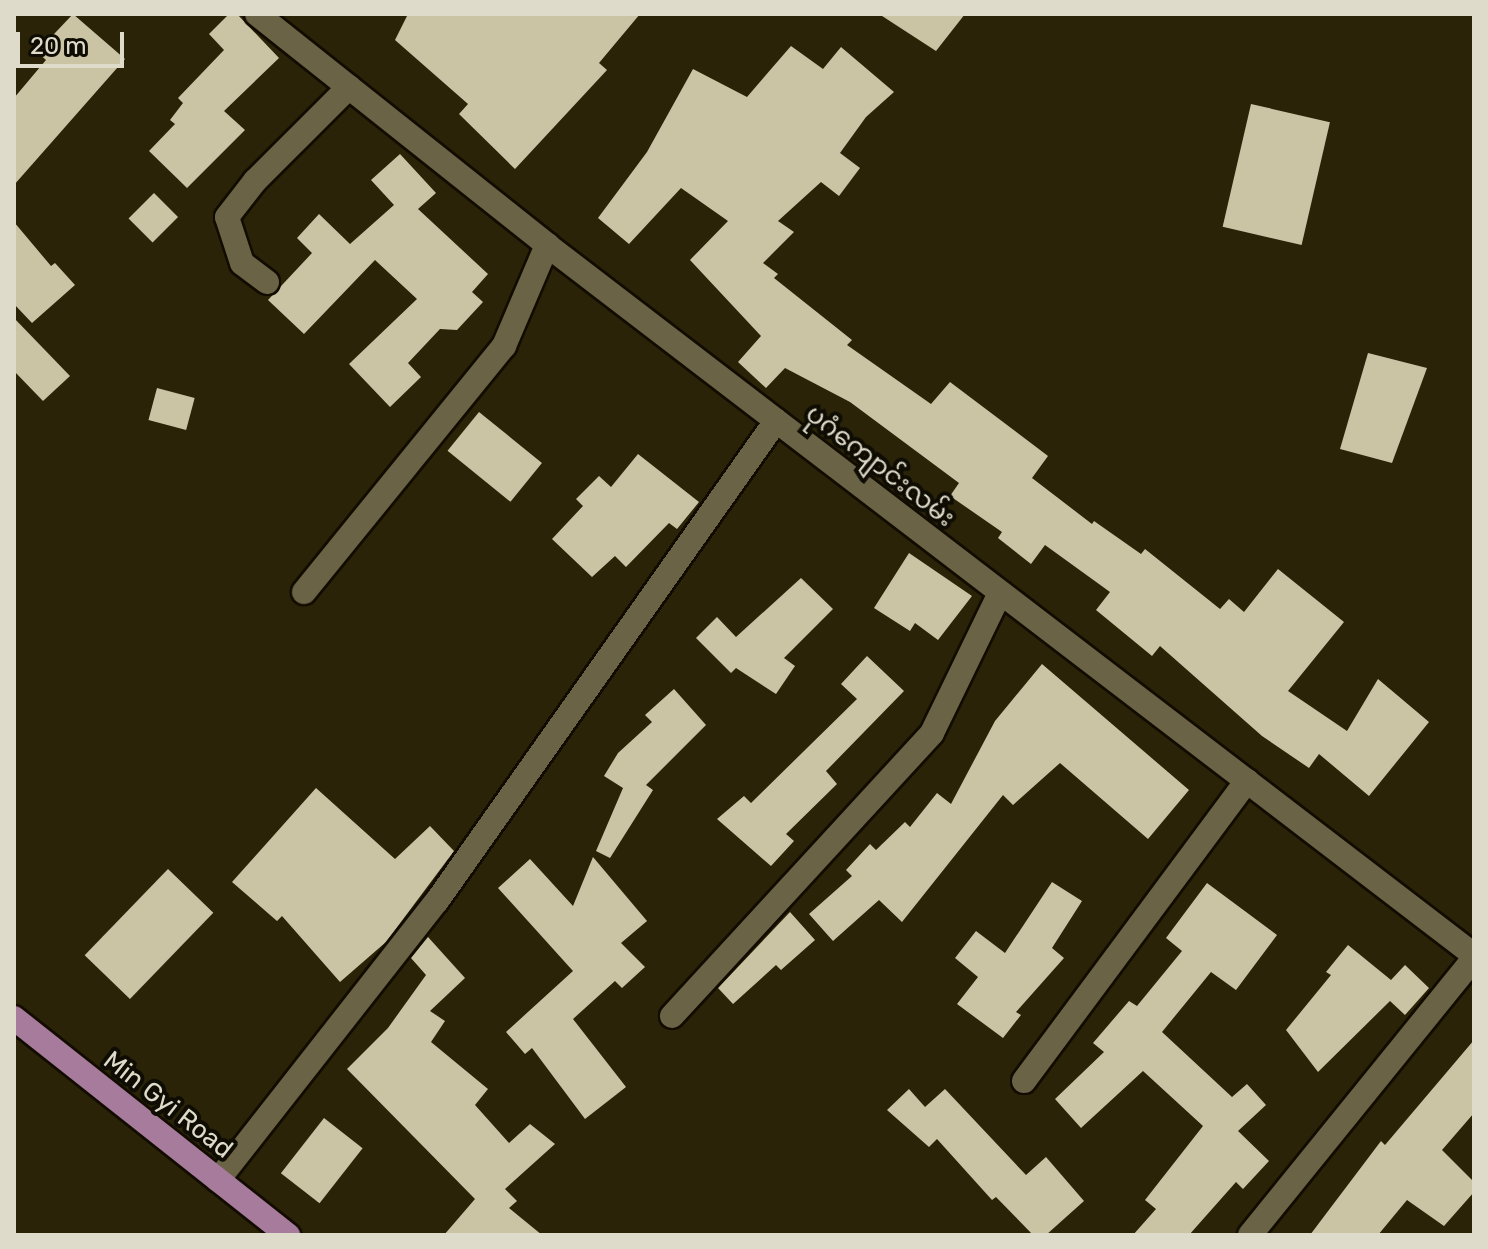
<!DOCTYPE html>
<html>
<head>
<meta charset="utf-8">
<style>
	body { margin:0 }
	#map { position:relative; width:1488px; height:1249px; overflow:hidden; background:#2a2307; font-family:Rubik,"Noto Sans Myanmar",sans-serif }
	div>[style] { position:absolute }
	.building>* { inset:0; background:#cbc4a4; transform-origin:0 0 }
	.roads { filter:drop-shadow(2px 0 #120c00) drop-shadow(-2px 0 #120c00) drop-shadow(0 2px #120c00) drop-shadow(0 -2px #120c00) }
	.minor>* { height:24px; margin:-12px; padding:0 12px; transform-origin:12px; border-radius:12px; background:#6a6346 }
	.major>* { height:24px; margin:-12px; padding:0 12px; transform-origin:12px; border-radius:12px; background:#a77b9b }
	span { translate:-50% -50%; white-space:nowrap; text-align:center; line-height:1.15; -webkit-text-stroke:8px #0f0d03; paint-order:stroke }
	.street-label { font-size:26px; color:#dfdbcb }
	.frame { position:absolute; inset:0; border:16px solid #dfdbcb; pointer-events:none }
	.scale { position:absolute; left:16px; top:32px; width:108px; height:36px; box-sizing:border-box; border:4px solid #dfdbcb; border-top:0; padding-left:10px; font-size:24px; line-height:28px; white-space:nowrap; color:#dfdbcb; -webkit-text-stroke:6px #0f0d03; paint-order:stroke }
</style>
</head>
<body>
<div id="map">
	<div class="building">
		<i style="clip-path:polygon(73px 14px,125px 59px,14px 185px,14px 98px,46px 60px,37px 52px)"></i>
		<i style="clip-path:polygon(229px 14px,237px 14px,279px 58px,224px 111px,245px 130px,187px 188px,149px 151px,175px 124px,170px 120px,183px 103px,178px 98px,224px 50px,209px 34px)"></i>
		<i style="clip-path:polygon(408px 14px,640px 14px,599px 63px,607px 70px,515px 169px,459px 114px,468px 104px,395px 40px)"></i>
		<i style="clip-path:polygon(879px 14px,965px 14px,936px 51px)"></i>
		<i style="clip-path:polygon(791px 46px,823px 69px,841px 47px,894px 92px,866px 117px,840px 153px,860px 168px,839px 196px,821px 182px,778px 221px,794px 232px,763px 263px,778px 274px,774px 278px,852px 340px,847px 345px,931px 404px,950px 382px,1048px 456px,1032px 478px,1092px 524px,1094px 521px,1141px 554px,1145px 549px,1220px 609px,1229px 599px,1244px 612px,1278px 569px,1344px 622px,1288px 691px,1347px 731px,1378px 679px,1429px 722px,1369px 796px,1319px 754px,1309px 768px,1262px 736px,1160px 646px,1152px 656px,1096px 610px,1110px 592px,1045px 545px,1031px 564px,998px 538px,1002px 532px,950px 496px,959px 483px,850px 402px,785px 368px,766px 388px,738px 362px,761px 336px,690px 260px,728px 221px,681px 188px,629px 244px,598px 218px,647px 152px,693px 69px,747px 97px)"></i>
		<i style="left:1251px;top:104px;width:81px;height:126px;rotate:13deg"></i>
		<i style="clip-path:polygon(400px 154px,436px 193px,418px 209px,488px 274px,472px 292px,483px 302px,457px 330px,440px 329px,408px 363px,421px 377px,390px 407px,349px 364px,417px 299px,375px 260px,304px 334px,268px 300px,312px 253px,297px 238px,319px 214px,350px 244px,394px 205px,371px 180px)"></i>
		<i style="left:154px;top:193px;width:34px;height:36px;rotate:45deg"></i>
		<i style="clip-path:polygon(14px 222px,51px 266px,55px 263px,75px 285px,32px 323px,14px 304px)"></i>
		<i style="clip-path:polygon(14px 318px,70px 376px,43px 401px,14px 371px)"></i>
		<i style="clip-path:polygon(1368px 353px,1427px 368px,1392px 463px,1340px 449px)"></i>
		<i style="left:157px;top:388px;width:39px;height:33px;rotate:15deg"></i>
		<i style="left:479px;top:412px;width:81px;height:50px;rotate:39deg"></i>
		<i style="clip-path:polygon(638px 454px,699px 502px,677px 529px,669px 523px,626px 567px,615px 556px,592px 577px,552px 539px,583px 506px,576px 499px,599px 476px,611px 487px)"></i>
		<i style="clip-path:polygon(909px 553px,972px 596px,938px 640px,915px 623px,910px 631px,874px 608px)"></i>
		<i style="clip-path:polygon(801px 578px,833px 609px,784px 658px,795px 666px,776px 694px,736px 668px,731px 673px,696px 638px,717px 617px,736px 637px)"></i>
		<i style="clip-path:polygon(867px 656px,904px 691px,826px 771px,837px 784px,786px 834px,794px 841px,771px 866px,717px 819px,744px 796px,751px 803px,857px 699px,841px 684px)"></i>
		<i style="clip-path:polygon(1042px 664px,1189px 790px,1148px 839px,1060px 763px,1013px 805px,1003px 795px,902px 922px,879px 900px,833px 941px,809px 914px,852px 876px,846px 870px,870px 844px,876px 850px,905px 822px,910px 827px,937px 793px,951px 804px,995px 721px)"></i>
		<i style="clip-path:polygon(674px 689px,706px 725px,646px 785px,653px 790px,610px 858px,596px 851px,623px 788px,604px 776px,618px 753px,652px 722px,645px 715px)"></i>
		<i style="clip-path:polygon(316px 788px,395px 859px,430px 826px,454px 851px,386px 942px,340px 982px,282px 916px,277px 921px,232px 882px)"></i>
		<i style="clip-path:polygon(593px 857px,647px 921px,621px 943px,645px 967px,622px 988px,615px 981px,573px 1019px,626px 1087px,585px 1119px,532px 1048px,525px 1054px,506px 1032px,573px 971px,498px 888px,530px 859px,573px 906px)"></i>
		<i style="left:168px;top:869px;width:63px;height:120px;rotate:44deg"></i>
		<i style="clip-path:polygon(1052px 882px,1082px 901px,1052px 948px,1064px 958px,1016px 1012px,1021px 1015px,1003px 1038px,957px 1004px,978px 977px,955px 958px,976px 931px,1005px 953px)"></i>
		<i style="clip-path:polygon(1207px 883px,1277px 935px,1236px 990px,1211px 972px,1162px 1032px,1232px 1097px,1247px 1084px,1266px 1105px,1238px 1131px,1269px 1161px,1243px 1189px,1236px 1182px,1189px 1235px,1133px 1235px,1156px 1209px,1145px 1200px,1203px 1126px,1143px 1071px,1081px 1128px,1055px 1099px,1104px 1052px,1093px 1043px,1129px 1001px,1137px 1006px,1182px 951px,1166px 938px)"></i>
		<i style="clip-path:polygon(790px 912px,815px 940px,781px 970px,776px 965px,733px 1004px,718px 988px)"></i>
		<i style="clip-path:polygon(428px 937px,465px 978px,430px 1011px,445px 1021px,431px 1042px,488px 1089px,475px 1105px,509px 1143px,530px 1124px,555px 1144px,505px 1189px,517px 1201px,509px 1208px,542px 1235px,444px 1235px,475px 1199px,347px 1069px,388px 1028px,426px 975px,411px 958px)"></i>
		<i style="clip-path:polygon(1348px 945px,1391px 980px,1405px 965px,1429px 988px,1405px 1015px,1390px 1001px,1318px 1072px,1286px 1030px,1331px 975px,1326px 972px)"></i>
		<i style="clip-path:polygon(1474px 1040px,1474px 1113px,1442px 1150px,1474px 1182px,1474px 1192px,1444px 1226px,1407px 1200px,1378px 1235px,1310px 1235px,1381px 1141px,1385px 1145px)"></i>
		<i style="clip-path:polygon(909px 1089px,925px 1107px,945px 1089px,1026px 1175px,1046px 1157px,1084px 1201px,1046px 1235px,1033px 1235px,996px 1197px,992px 1200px,937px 1139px,929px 1147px,887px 1110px)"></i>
		<i style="left:324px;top:1118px;width:49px;height:70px;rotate:38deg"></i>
	</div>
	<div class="roads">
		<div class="minor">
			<i style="left:257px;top:14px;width:371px;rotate:38.5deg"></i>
			<i style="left:547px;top:245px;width:1168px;rotate:37.45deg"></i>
			<i style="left:267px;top:282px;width:31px;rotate:-143deg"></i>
			<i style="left:242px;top:263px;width:48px;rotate:-108.1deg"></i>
			<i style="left:227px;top:217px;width:46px;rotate:-52.1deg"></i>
			<i style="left:255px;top:181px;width:133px;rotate:-45deg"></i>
			<i style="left:304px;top:592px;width:317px;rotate:-50.9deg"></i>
			<i style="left:504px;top:346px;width:110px;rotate:-66.9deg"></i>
			<i style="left:672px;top:1016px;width:384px;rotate:-47.4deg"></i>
			<i style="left:932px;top:733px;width:156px;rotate:-64.1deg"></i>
			<i style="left:1024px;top:1081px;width:374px;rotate:-53.4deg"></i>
			<i style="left:218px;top:1180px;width:355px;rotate:-51.9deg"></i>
			<i style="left:437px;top:901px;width:588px;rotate:-54.77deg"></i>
			<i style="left:1250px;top:1235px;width:356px;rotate:-51deg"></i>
		</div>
		<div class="major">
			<i style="left:14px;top:1018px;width:350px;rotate:38.4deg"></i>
		</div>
	</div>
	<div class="street-label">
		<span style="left:880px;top:466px;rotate:38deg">ပုဂံကျောင်းလမ်း</span>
		<span style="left:168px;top:1105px;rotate:38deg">Min Gyi Road</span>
	</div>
	<div class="frame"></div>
	<div class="scale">20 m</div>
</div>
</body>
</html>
